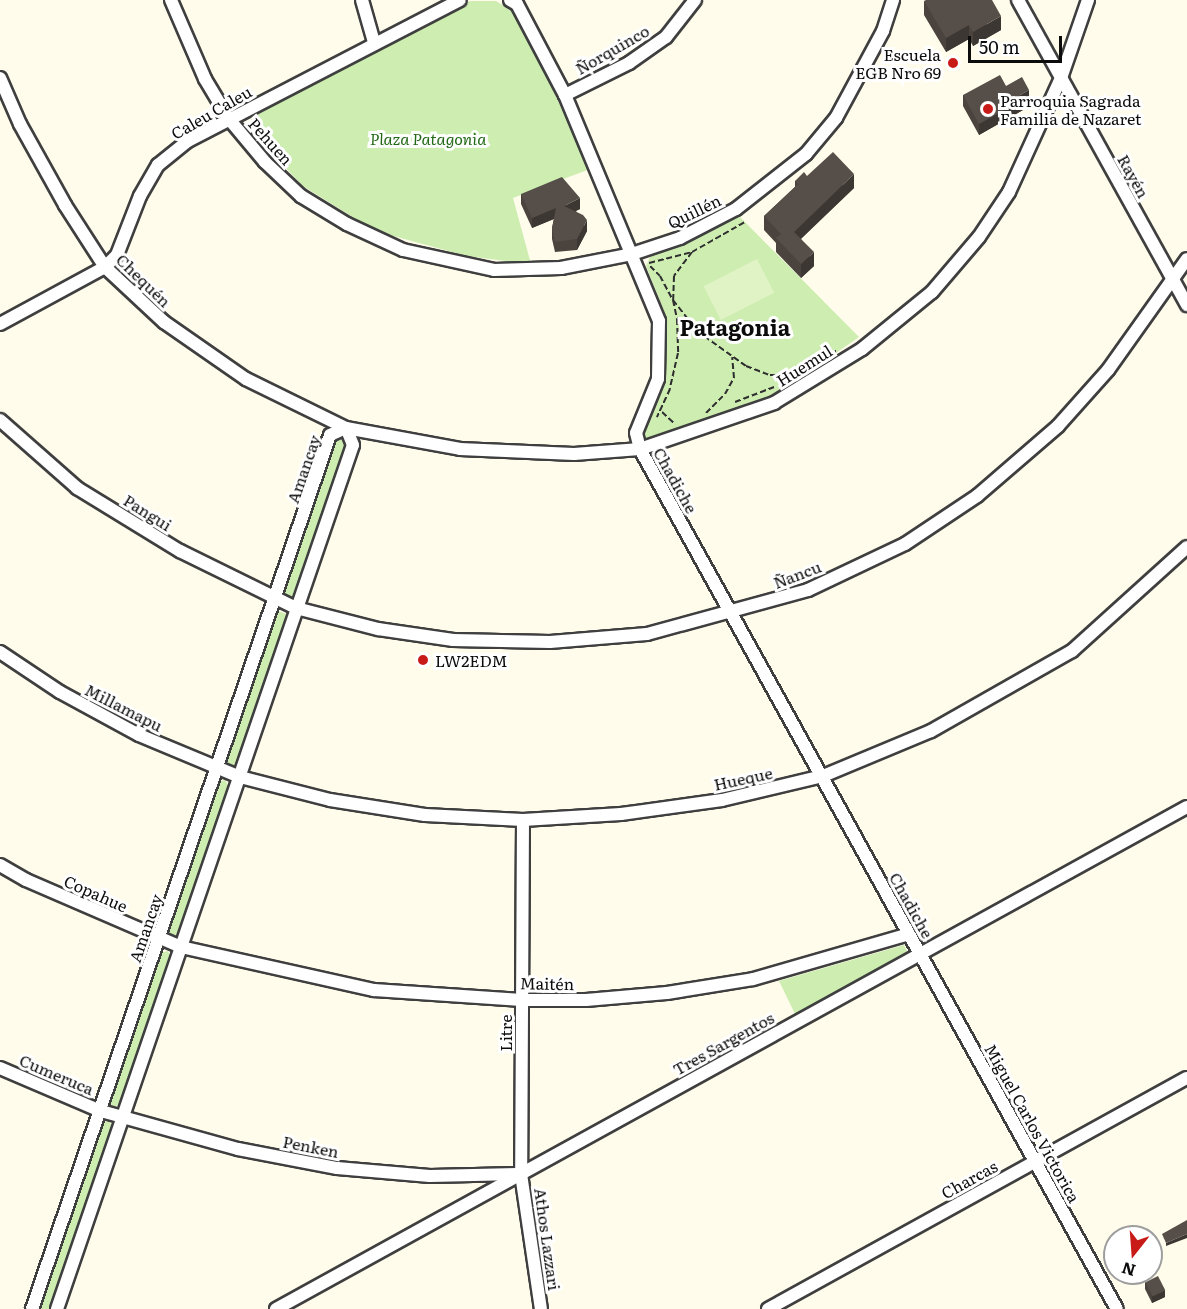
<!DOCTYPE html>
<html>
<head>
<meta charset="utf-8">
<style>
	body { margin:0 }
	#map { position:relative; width:1187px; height:1309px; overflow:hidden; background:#fffceb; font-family:Literata,serif }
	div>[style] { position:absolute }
	.green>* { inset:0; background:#cdedb1 }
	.pitch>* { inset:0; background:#e0f3c4; transform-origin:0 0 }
	.path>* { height:2px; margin-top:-1px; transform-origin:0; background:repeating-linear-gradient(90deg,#2e2e2e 0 6px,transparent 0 9px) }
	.roads { filter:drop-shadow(2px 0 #3f3f3f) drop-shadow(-2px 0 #3f3f3f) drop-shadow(0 2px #3f3f3f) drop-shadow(0 -2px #3f3f3f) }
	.minor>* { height:12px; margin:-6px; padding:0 6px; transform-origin:6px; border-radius:6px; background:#fff }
	.wall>* { inset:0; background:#4a433e }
	.shaded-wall>* { inset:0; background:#3c3732 }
	.building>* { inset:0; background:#564e48; transform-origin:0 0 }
	.dots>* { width:16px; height:16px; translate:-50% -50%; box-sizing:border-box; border:3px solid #fff; border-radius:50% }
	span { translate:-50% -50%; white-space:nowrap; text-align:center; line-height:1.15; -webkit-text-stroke:6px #fff; paint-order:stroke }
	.street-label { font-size:16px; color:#0c0c0c }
	.poi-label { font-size:16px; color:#0c0c0c }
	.right { translate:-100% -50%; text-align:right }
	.left { translate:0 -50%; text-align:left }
	.park-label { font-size:16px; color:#236917; font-style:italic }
	.district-label { font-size:22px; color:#0c0c0c; font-weight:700 }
	.north { position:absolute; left:1103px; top:1225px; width:60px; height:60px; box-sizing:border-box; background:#fff; border:2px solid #9e9e9e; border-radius:50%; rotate:197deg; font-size:16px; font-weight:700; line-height:24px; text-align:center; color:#0c0c0c }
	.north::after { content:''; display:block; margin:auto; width:21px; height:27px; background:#c81b18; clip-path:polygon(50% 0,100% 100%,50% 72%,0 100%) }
	.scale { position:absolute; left:968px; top:36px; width:94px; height:27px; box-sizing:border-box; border:3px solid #0c0c0c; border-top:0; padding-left:8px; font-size:18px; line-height:21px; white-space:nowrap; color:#0c0c0c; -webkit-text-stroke:4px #fff; paint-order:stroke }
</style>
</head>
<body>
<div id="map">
	<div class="green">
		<i style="clip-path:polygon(470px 1px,496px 1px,517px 14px,590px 169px,513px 198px,531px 264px,467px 256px,375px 231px,303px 186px,253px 134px,250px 123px,254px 113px)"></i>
		<i style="clip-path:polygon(739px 216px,859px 337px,780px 392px,642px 442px,642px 430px,653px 413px,665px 364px,665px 314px,646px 266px,650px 257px)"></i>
		<i style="clip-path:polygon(344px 437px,347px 446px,295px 595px,286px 598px,284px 592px,336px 438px)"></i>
		<i style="clip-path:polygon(278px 611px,286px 614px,286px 621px,237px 764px,231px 768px,226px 761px)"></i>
		<i style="clip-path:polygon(225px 780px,229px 787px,180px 933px,172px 936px,167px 931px,217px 782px)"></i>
		<i style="clip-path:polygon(904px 945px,908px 953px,795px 1014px,779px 981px)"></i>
		<i style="clip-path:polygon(168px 951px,171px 958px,121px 1104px,113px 1107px,109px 1101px,160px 953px)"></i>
		<i style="clip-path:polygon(109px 1121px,113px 1128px,51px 1309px,37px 1309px,101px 1123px)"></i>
	</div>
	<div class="pitch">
		<i style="left:757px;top:259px;width:38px;height:60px;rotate:63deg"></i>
	</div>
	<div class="path">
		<i style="left:692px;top:252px;width:30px;rotate:127deg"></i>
		<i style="left:674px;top:276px;width:24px;rotate:92deg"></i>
		<i style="left:673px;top:300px;width:39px;rotate:52deg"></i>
		<i style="left:697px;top:331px;width:60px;rotate:35.5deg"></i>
		<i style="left:746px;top:366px;width:26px;rotate:21deg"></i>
		<i style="left:770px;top:375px;width:25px"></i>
		<i style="left:649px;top:263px;width:44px;rotate:-14.3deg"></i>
		<i style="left:692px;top:252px;width:61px;rotate:-29.5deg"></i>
		<i style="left:650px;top:266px;width:14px;rotate:45deg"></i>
		<i style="left:660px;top:276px;width:27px;rotate:62deg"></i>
		<i style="left:673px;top:300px;width:19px;rotate:78deg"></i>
		<i style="left:677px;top:319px;width:34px;rotate:88deg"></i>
		<i style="left:678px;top:353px;width:37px;rotate:103deg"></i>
		<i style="left:670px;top:389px;width:31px;rotate:115deg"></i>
		<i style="left:807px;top:367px;width:35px;rotate:-29deg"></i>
		<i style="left:735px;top:402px;width:42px;rotate:-21deg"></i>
		<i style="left:662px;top:412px;width:18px;rotate:43deg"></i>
		<i style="left:706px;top:413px;width:27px;rotate:-45deg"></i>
		<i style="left:725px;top:394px;width:18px;rotate:-61deg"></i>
		<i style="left:734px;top:378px;width:21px;rotate:-95deg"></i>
	</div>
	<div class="roads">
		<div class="minor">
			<i style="left:171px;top:0;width:86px;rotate:66.7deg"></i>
			<i style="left:205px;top:79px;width:47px;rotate:59deg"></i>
			<i style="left:229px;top:119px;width:56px;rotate:50.1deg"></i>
			<i style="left:265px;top:162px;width:50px;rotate:43.4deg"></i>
			<i style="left:301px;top:196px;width:54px;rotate:31.3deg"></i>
			<i style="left:347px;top:224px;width:62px;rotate:24.9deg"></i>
			<i style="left:403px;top:250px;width:93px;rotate:12.4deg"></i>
			<i style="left:494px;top:270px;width:67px;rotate:-1.7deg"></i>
			<i style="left:561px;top:268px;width:72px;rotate:-11.2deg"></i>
			<i style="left:632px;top:254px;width:51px;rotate:-18.4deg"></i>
			<i style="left:680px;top:238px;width:63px;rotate:-27.4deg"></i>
			<i style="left:736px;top:209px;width:89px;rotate:-38.2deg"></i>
			<i style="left:806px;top:154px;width:47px;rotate:-50.2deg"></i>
			<i style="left:836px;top:118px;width:99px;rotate:-61.6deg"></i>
			<i style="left:883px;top:31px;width:33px;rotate:-72deg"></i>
			<i style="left:362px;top:0;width:44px;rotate:74.1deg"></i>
			<i style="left:510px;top:0;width:8px;rotate:30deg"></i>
			<i style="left:517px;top:4px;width:103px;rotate:62.2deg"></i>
			<i style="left:565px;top:95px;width:245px;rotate:67.4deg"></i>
			<i style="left:659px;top:321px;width:58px;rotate:91deg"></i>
			<i style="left:658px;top:379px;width:58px;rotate:112.2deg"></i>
			<i style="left:636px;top:433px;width:16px;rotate:76deg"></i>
			<i style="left:640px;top:449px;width:983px;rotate:60.99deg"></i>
			<i style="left:1018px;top:0;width:349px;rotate:61deg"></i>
			<i style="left:0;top:78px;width:50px;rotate:66.5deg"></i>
			<i style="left:20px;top:124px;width:93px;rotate:60.9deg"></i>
			<i style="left:65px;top:205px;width:74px;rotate:57.2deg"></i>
			<i style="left:105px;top:267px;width:81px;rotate:43deg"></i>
			<i style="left:164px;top:322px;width:100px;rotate:34.8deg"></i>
			<i style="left:246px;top:379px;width:111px;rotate:26.1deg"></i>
			<i style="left:346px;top:428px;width:116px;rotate:10.4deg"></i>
			<i style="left:460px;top:449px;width:114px;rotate:2.5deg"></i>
			<i style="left:574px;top:454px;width:66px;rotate:-4.3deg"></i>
			<i style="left:640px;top:449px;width:142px;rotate:-18.9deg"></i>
			<i style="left:774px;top:403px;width:103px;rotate:-31.5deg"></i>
			<i style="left:862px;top:349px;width:90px;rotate:-39.2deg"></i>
			<i style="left:932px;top:292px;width:72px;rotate:-49.5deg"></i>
			<i style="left:979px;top:237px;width:54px;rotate:-56.3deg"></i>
			<i style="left:1009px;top:192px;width:125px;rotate:-65.5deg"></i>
			<i style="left:1061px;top:78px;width:83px;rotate:-70.9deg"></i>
			<i style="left:565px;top:95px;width:72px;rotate:-26.6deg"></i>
			<i style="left:629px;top:63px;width:45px;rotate:-35.1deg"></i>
			<i style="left:666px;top:37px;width:47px;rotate:-51.9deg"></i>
			<i style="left:0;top:324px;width:119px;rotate:-28.5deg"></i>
			<i style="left:105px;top:267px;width:17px;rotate:-45deg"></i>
			<i style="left:117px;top:255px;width:63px;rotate:-68.7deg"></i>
			<i style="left:140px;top:196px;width:36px;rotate:-60deg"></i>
			<i style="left:158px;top:165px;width:38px;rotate:-39deg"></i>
			<i style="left:188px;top:141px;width:306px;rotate:-27.4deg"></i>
			<i style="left:0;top:420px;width:103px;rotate:41.4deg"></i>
			<i style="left:77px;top:488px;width:121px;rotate:31.5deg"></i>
			<i style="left:180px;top:551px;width:129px;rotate:26.2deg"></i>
			<i style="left:296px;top:608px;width:85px;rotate:14.4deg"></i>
			<i style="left:378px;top:629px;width:76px;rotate:8.3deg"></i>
			<i style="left:453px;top:640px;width:97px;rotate:1.2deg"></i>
			<i style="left:550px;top:642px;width:97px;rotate:-4.7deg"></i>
			<i style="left:647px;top:634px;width:167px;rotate:-15.3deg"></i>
			<i style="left:808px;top:590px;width:107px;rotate:-25.4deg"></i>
			<i style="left:905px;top:544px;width:87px;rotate:-33.7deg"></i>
			<i style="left:977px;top:496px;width:107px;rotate:-40.8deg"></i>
			<i style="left:1058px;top:426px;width:75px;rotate:-48.2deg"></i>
			<i style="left:1108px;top:370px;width:136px;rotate:-54.6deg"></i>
			<i style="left:0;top:652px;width:72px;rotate:33.7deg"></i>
			<i style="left:60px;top:692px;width:90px;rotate:28.6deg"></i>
			<i style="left:139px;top:735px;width:109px;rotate:22.6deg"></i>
			<i style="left:240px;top:777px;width:93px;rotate:14.3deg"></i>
			<i style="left:330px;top:800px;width:96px;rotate:9deg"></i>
			<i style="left:425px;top:815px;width:98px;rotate:2.9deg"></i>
			<i style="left:523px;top:820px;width:98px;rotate:-3.5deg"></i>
			<i style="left:621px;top:814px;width:102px;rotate:-7.9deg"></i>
			<i style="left:722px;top:800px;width:104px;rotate:-13.4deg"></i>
			<i style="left:823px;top:776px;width:117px;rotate:-22.6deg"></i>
			<i style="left:931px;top:731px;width:162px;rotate:-29.6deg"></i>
			<i style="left:1072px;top:651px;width:155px;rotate:-42.1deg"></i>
			<i style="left:523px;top:820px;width:354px;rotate:90.3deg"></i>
			<i style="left:521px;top:1174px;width:136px;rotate:81.6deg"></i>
			<i style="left:0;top:865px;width:30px;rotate:30deg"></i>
			<i style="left:26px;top:880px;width:169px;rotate:23.4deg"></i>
			<i style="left:181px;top:947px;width:198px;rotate:12.6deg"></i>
			<i style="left:374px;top:990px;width:148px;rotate:3.9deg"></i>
			<i style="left:522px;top:1000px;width:64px"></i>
			<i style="left:586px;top:1000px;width:81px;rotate:-4.9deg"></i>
			<i style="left:667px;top:993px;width:87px;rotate:-9.2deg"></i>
			<i style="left:753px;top:979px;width:162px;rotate:-16.1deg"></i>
			<i style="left:0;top:1068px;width:110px;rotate:23.1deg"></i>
			<i style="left:101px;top:1111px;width:142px;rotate:15.5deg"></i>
			<i style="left:238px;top:1149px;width:101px;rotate:10.9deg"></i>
			<i style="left:337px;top:1168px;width:93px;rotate:4.9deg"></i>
			<i style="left:430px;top:1176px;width:87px;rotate:-1.3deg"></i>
			<i style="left:32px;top:1309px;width:923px;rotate:-71.17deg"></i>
			<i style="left:330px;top:435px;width:17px;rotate:-24deg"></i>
			<i style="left:57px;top:1309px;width:913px;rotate:-71.09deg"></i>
			<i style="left:353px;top:445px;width:18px;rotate:-112deg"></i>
			<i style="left:276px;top:1309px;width:1040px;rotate:-28.86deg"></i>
			<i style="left:768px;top:1309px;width:478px;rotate:-28.9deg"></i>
		</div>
	</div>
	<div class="wall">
		<i style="clip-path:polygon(924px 1px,1001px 30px,973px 46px,969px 39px,946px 52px,924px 15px)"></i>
		<i style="clip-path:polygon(963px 95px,1029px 101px,1023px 105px,1023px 110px,979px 135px,963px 106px)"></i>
		<i style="clip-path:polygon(807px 176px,854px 188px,801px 239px,814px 266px,801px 278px,776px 252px,776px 243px,764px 230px,764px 216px,795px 187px,795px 181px)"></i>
		<i style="clip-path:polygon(521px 194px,580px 209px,576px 211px,587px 231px,577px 250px,555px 252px,552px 239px,552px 228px,554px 219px,532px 228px,521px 204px)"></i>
		<i style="clip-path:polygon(1145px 1282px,1165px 1297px,1152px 1303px,1145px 1289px)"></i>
	</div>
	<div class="shaded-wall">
		<i style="clip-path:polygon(1001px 16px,1001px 30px,973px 46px,973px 32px)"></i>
		<i style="clip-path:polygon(969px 25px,969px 39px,946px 52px,946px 38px)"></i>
		<i style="clip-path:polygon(1029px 90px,1029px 101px,1023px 105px,1023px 110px,979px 135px,979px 124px,1020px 95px)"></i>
		<i style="clip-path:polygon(854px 174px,854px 188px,794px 245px,794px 232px)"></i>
		<i style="clip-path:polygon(580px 198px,580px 209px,564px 216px,564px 206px)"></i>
		<i style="clip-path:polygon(556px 208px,556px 218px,532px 228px,532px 218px)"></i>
		<i style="clip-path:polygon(587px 220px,587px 231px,577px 250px,577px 239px)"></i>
		<i style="clip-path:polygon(814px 252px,814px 266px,801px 278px,801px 264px)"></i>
		<i style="clip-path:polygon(1187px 1234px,1187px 1238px,1166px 1246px,1166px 1243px)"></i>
		<i style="clip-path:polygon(1165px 1290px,1165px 1297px,1152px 1303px,1152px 1296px)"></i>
	</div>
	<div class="building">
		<i style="clip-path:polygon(926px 0,992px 0,1001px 16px,973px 32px,969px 25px,946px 38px,924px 1px)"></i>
		<i style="clip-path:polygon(1000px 75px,1006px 86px,1022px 77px,1029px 90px,1020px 95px,1023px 100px,979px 124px,963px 95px)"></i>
		<i style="clip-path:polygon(833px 152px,854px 174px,794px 232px,814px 252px,801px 264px,776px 238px,781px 234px,764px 216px,798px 184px,795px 181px,804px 172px,807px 176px)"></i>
		<i style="clip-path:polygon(562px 177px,580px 198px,564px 206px,583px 215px,587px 220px,577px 239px,555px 242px,552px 228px,556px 208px,532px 218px,521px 194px)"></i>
		<i style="clip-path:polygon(1187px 1220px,1187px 1234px,1166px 1243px,1162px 1234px)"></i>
		<i style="left:1158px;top:1276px;width:16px;height:14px;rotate:63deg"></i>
	</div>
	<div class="dots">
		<i style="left:953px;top:63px;background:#c81b18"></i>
		<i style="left:988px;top:109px;background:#c81b18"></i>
		<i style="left:423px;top:660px;background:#c81b18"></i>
	</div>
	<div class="street-label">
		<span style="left:612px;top:49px;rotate:-30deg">Ñorquinco</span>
		<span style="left:211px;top:112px;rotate:-30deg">Caleu Caleu</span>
		<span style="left:271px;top:141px;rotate:48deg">Pehuen</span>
		<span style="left:1134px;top:176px;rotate:61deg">Rayén</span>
		<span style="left:694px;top:211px;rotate:-26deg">Quillén</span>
		<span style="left:144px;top:280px;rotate:44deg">Chequén</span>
		<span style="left:804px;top:365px;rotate:-32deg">Huemul</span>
		<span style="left:303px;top:469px;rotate:-71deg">Amancay</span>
		<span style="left:676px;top:480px;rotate:61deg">Chadiche</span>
		<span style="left:148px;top:512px;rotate:32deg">Pangui</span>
		<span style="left:797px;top:574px;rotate:-21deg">Ñancu</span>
		<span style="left:124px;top:707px;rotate:27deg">Millamapu</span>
		<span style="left:743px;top:778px;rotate:-12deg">Hueque</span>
		<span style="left:96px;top:893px;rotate:24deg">Copahue</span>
		<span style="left:912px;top:905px;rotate:61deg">Chadiche</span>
		<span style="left:145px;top:928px;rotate:-71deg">Amancay</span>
		<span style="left:547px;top:983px;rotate:1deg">Maitén</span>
		<span style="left:505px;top:1033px;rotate:-90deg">Litre</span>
		<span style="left:723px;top:1043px;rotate:-29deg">Tres Sargentos</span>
		<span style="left:57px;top:1074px;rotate:23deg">Cumeruca</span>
		<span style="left:1033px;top:1123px;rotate:61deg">Miguel Carlos Victorica</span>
		<span style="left:311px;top:1146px;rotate:11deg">Penken</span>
		<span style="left:969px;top:1179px;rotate:-29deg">Charcas</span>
		<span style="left:548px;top:1239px;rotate:82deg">Athos Lazzari</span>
	</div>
	<div class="poi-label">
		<span class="right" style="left:941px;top:63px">Escuela<br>EGB Nro 69</span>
		<span class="left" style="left:1000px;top:109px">Parroquia Sagrada<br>Familia de Nazaret</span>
		<span class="left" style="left:435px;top:660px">LW2EDM</span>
	</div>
	<div class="park-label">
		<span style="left:428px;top:138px">Plaza Patagonia</span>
	</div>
	<div class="district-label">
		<span style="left:735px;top:327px">Patagonia</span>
	</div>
	<div class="north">N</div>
	<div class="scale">50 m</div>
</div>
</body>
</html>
